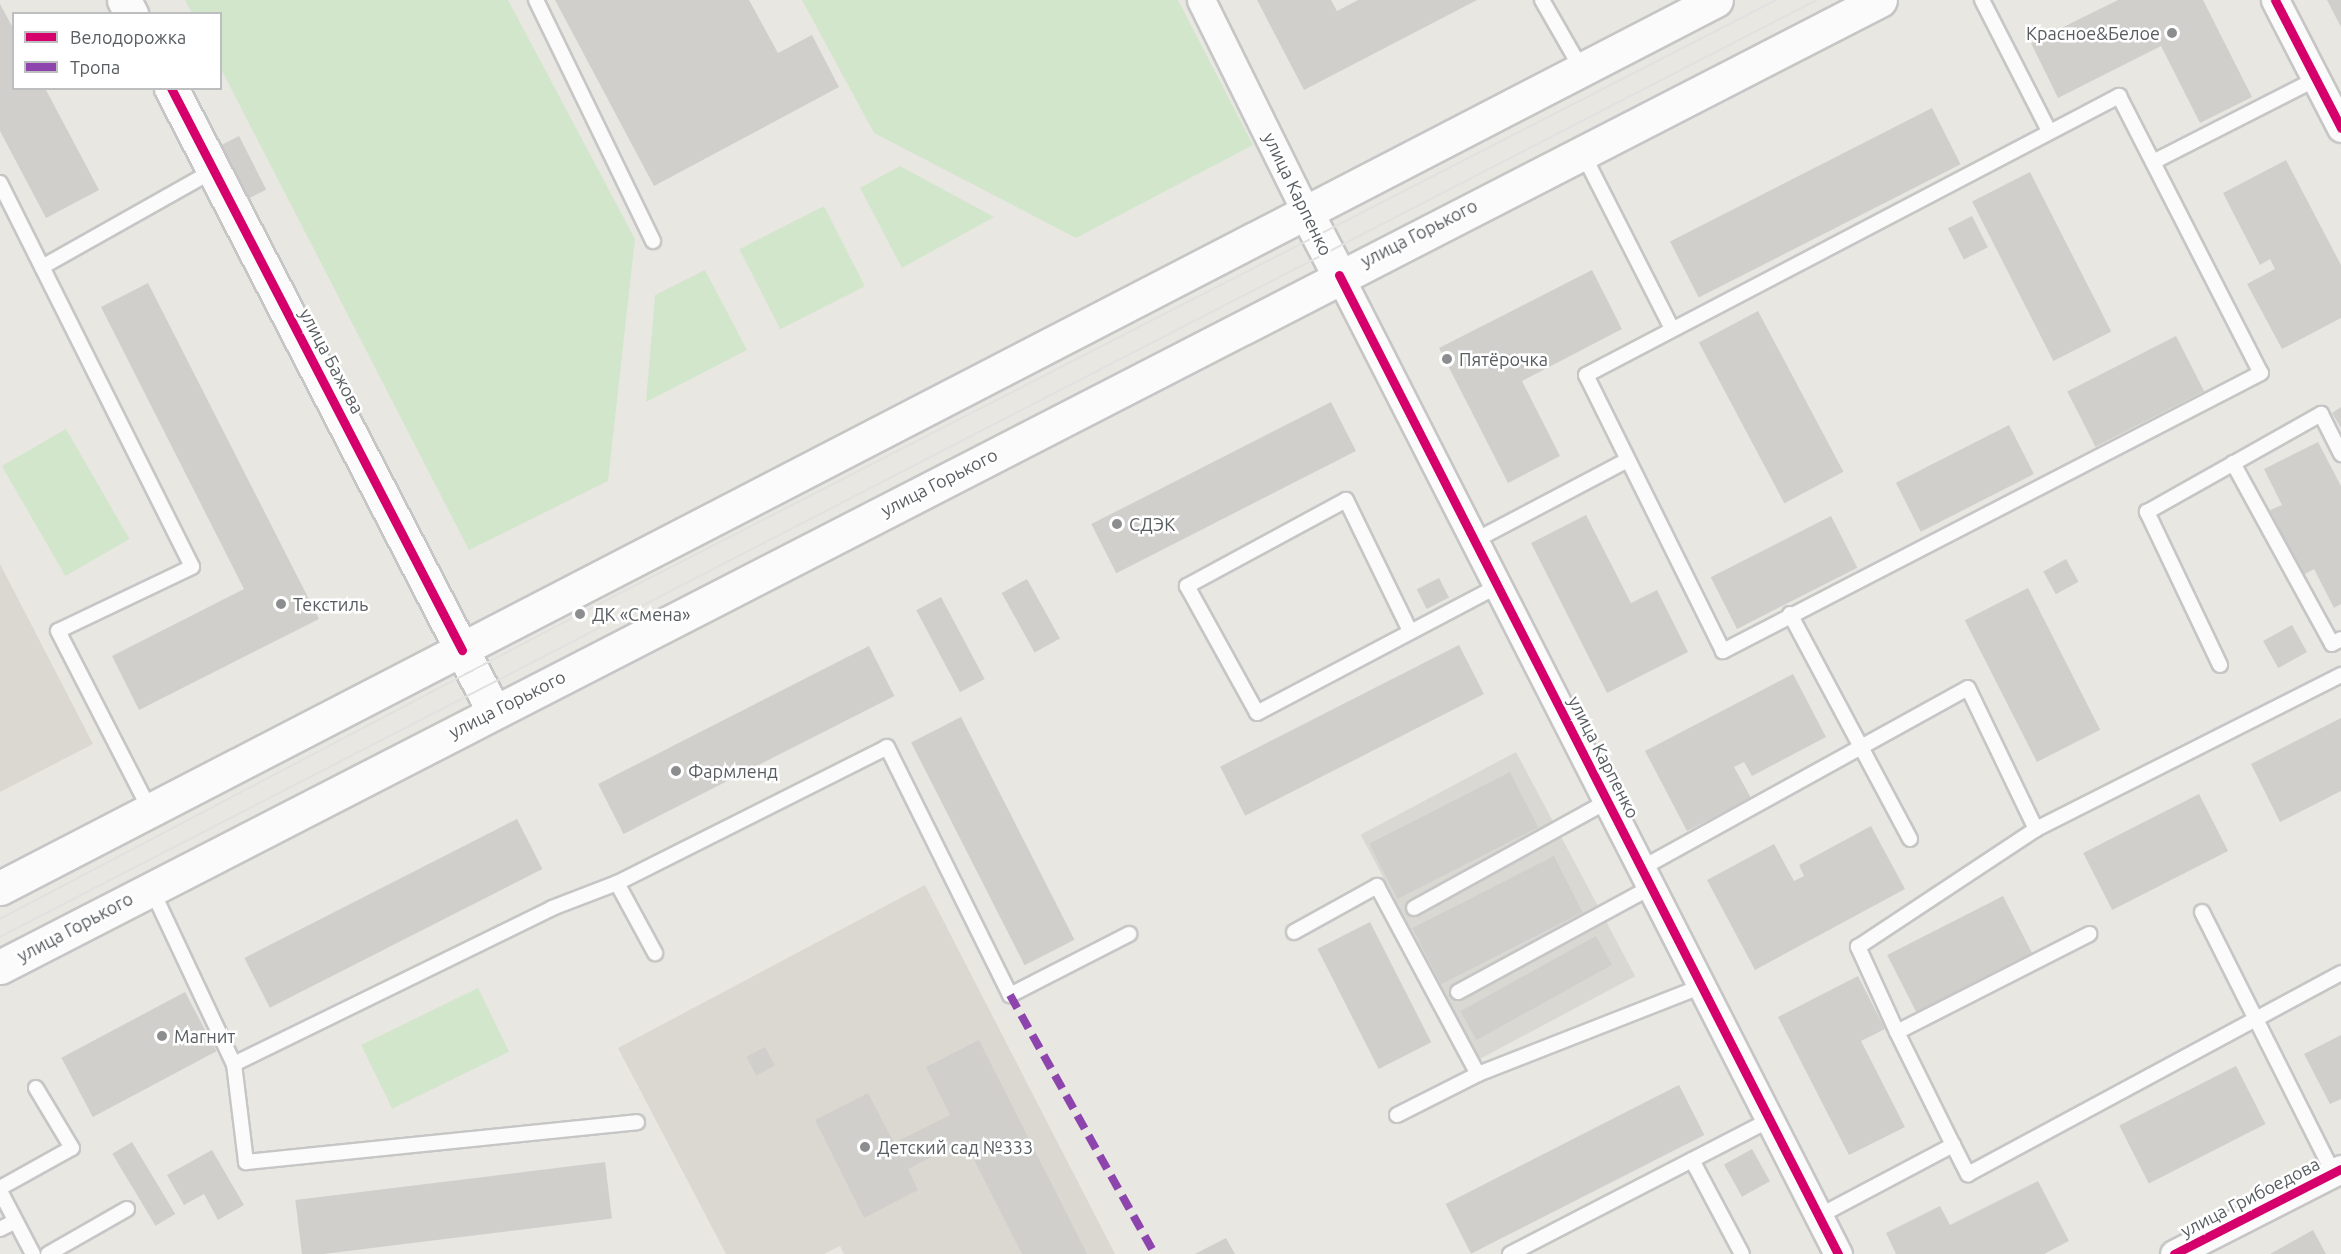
<!DOCTYPE html>
<html>
<head>
<meta charset="utf-8">
<style>
	body { margin:0 }
	#map { position:relative; width:2341px; height:1254px; overflow:hidden; background:#e9e7e2; font-family:Ubuntu,sans-serif }
	div>[style] { position:absolute }
	.industrial>* { inset:0; background:#dad8d3; transform-origin:0 0 }
	.education>* { inset:0; background:#dbd7d1 }
	.green>* { inset:0; background:#d2e6cc; transform-origin:0 0 }
	.building>* { inset:0; background:#d0cfcc; transform-origin:0 0 }
	.roads { filter:drop-shadow(2px 0 #c5c6c5) drop-shadow(-2px 0 #c5c6c5) drop-shadow(0 2px #c5c6c5) drop-shadow(0 -2px #c5c6c5) }
	.lane>* { height:14px; margin:-7px; padding:0 7px; transform-origin:7px; border-radius:7px; background:#fcfbfb }
	.street>* { height:27px; margin:-13.5px; padding:0 13.5px; transform-origin:13.5px; border-radius:13.5px; background:#fcfbfb }
	.secondary>* { height:33px; margin:-16.5px; padding:0 16.5px; transform-origin:16.5px; border-radius:16.5px; background:#fcfbfb }
	.tram>* { height:1.5px; margin:-0.75px; padding:0 0.75px; transform-origin:0.75px; border-radius:0.75px; background:#e1e1e0 }
	.quiet>* { height:8px; margin-top:-4px; transform-origin:0; background:repeating-linear-gradient(90deg,#8e44ad 0 15px,transparent 0 23px) }
	.cycleway>* { height:9px; margin:-4.5px; padding:0 4.5px; transform-origin:4.5px; border-radius:4.5px; background:#d6006c }
	.dots>* { width:16px; height:16px; translate:-50% -50%; box-sizing:border-box; border:3px solid #fff; border-radius:50% }
	span { translate:-50% -50%; white-space:nowrap; text-align:center; line-height:1.15; -webkit-text-stroke:5px #fff; paint-order:stroke }
	.poi-label { font-size:18px; color:#585d61 }
	.right { translate:-100% -50%; text-align:right }
	.left { translate:0 -50%; text-align:left }
	.street-label { font-size:18px; color:#585d61 }
	.legend { position:absolute; left:12px; top:12px; width:210px; height:78px; box-sizing:border-box; background:#fff; border:2px solid #bcbec0; margin:0; padding:8px 10px; list-style:none; font-size:18px; color:#585d61 }
	.legend li { display:flex; align-items:center; gap:12px; height:30px }
	.legend b { width:30px; border:2px solid #bcbec0 }
</style>
</head>
<body>
<div id="map">
	<div class="industrial">
		<i style="left:1516px;top:752px;width:254px;height:176px;rotate:62deg"></i>
	</div>
	<div class="education">
		<i style="clip-path:polygon(0 564px,93px 744px,0 792px)"></i>
		<i style="clip-path:polygon(925px 885px,1115px 1254px,844px 1254px,840px 1246px,824px 1254px,726px 1254px,618px 1048px)"></i>
	</div>
	<div class="green">
		<i style="clip-path:polygon(185px 0,508px 0,635px 239px,608px 481px,469px 550px,221px 69px,220px 14px,192px 13px)"></i>
		<i style="clip-path:polygon(802px 0,1178px 0,1253px 145px,1076px 238px,874px 133px)"></i>
		<i style="clip-path:polygon(900px 166px,994px 217px,902px 268px,860px 188px)"></i>
		<i style="left:824px;top:206px;width:90px;height:95px;rotate:63deg"></i>
		<i style="clip-path:polygon(705px 270px,747px 350px,646px 402px,655px 295px)"></i>
		<i style="left:66px;top:429px;width:127px;height:74px;rotate:60deg"></i>
		<i style="left:478px;top:988px;width:71px;height:130px;rotate:64deg"></i>
	</div>
	<div class="building">
		<i style="clip-path:polygon(555px 0,749px 0,778px 53px,812px 35px,839px 87px,654px 186px)"></i>
		<i style="clip-path:polygon(1257px 0,1331px 0,1337px 11px,1358px 0,1477px 0,1304px 90px)"></i>
		<i style="clip-path:polygon(2118px 0,2203px 0,2252px 97px,2200px 123px,2161px 46px,2058px 98px,2031px 43px)"></i>
		<i style="clip-path:polygon(2327px 0,2341px 0,2341px 27px)"></i>
		<i style="clip-path:polygon(0 4px,14px 30px,14px 88px,45px 88px,99px 190px,46px 218px,0 131px)"></i>
		<i style="left:1932px;top:108px;width:63px;height:294px;rotate:63deg"></i>
		<i style="left:239px;top:136px;width:60px;height:28px;rotate:63deg"></i>
		<i style="clip-path:polygon(2286px 160px,2341px 265px,2341px 318px,2282px 349px,2247px 284px,2275px 269px,2270px 259px,2260px 265px,2223px 193px)"></i>
		<i style="left:2030px;top:172px;width:179px;height:65px;rotate:63deg"></i>
		<i style="left:1972px;top:216px;width:35px;height:27px;rotate:63deg"></i>
		<i style="clip-path:polygon(1592px 270px,1622px 329px,1522px 381px,1560px 456px,1508px 483px,1439px 348px)"></i>
		<i style="clip-path:polygon(148px 283px,319px 619px,139px 710px,112px 656px,244px 589px,101px 307px)"></i>
		<i style="left:1758px;top:311px;width:182px;height:67px;rotate:62deg"></i>
		<i style="left:2176px;top:336px;width:62px;height:122px;rotate:63deg"></i>
		<i style="left:1331px;top:402px;width:55px;height:269px;rotate:63deg"></i>
		<i style="clip-path:polygon(2341px 407px,2341px 428px,2332px 413px)"></i>
		<i style="left:2009px;top:425px;width:55px;height:127px;rotate:63deg"></i>
		<i style="clip-path:polygon(2318px 442px,2341px 486px,2341px 604px,2334px 608px,2314px 569px,2303px 575px,2270px 510px,2282px 505px,2264px 469px)"></i>
		<i style="clip-path:polygon(1586px 515px,1631px 603px,1657px 590px,1688px 652px,1607px 693px,1531px 543px)"></i>
		<i style="left:1831px;top:516px;width:58px;height:135px;rotate:63deg"></i>
		<i style="left:2066px;top:559px;width:26px;height:26px;rotate:61deg"></i>
		<i style="left:1439px;top:578px;width:22px;height:25px;rotate:63deg"></i>
		<i style="left:1027px;top:579px;width:68px;height:29px;rotate:61deg"></i>
		<i style="left:2028px;top:588px;width:159px;height:71px;rotate:63deg"></i>
		<i style="left:941px;top:597px;width:93px;height:28px;rotate:62deg"></i>
		<i style="left:2292px;top:625px;width:31px;height:33px;rotate:61deg"></i>
		<i style="left:1459px;top:645px;width:55px;height:268px;rotate:63deg"></i>
		<i style="left:869px;top:646px;width:56px;height:304px;rotate:63deg"></i>
		<i style="clip-path:polygon(1793px 674px,1826px 737px,1752px 776px,1744px 762px,1734px 767px,1751px 798px,1687px 831px,1645px 751px)"></i>
		<i style="left:961px;top:717px;width:250px;height:56px;rotate:63deg"></i>
		<i style="clip-path:polygon(2341px 718px,2341px 791px,2280px 822px,2251px 764px)"></i>
		<i style="left:1510px;top:772px;width:62px;height:158px;rotate:63deg"></i>
		<i style="left:2199px;top:794px;width:64px;height:130px;rotate:63deg"></i>
		<i style="left:517px;top:819px;width:56px;height:306px;rotate:63deg"></i>
		<i style="clip-path:polygon(1871px 826px,1905px 889px,1755px 970px,1707px 880px,1774px 844px,1794px 881px,1804px 876px,1799px 865px)"></i>
		<i style="left:1554px;top:856px;width:63px;height:159px;rotate:63deg"></i>
		<i style="left:2003px;top:896px;width:64px;height:130px;rotate:63deg"></i>
		<i style="left:1370px;top:922px;width:135px;height:59px;rotate:63deg"></i>
		<i style="left:1596px;top:936px;width:33px;height:155px;rotate:61deg"></i>
		<i style="clip-path:polygon(1858px 976px,1885px 1029px,1861px 1041px,1905px 1127px,1849px 1155px,1778px 1017px)"></i>
		<i style="left:185px;top:992px;width:67px;height:140px;rotate:62deg"></i>
		<i style="clip-path:polygon(2341px 1035px,2341px 1099px,2330px 1104px,2304px 1054px)"></i>
		<i style="clip-path:polygon(979px 1040px,1087px 1254px,1022px 1254px,964px 1140px,908px 1169px,918px 1190px,864px 1218px,815px 1120px,868px 1093px,894px 1143px,950px 1115px,926px 1067px)"></i>
		<i style="left:765px;top:1047px;width:21px;height:21px;rotate:62deg"></i>
		<i style="left:2236px;top:1066px;width:65px;height:131px;rotate:63deg"></i>
		<i style="left:1679px;top:1085px;width:56px;height:262px;rotate:63deg"></i>
		<i style="left:132px;top:1142px;width:84px;height:23px;rotate:59deg"></i>
		<i style="left:1752px;top:1149px;width:37px;height:32px;rotate:61deg"></i>
		<i style="clip-path:polygon(212px 1150px,244px 1205px,218px 1220px,204px 1194px,184px 1205px,167px 1175px)"></i>
		<i style="left:605px;top:1162px;width:57px;height:312px;rotate:83deg"></i>
		<i style="clip-path:polygon(2038px 1181px,2069px 1241px,2044px 1254px,1896px 1254px,1886px 1233px,1940px 1206px,1950px 1225px)"></i>
		<i style="clip-path:polygon(2313px 1230px,2326px 1254px,2270px 1254px)"></i>
		<i style="clip-path:polygon(1226px 1238px,1235px 1254px,1195px 1254px)"></i>
	</div>
	<div class="roads">
		<div class="lane">
			<i style="left:536px;top:0;width:268px;rotate:64.1deg"></i>
			<i style="left:1542px;top:0;width:78px;rotate:60.2deg"></i>
			<i style="left:1982px;top:0;width:147px;rotate:62.9deg"></i>
			<i style="left:2119px;top:96px;width:311px;rotate:62.9deg"></i>
			<i style="left:2261px;top:373px;width:606px;rotate:152.67deg"></i>
			<i style="left:1723px;top:651px;width:308px;rotate:-116.4deg"></i>
			<i style="left:1586px;top:375px;width:602px;rotate:-27.63deg"></i>
			<i style="left:1582px;top:152px;width:199px;rotate:63deg"></i>
			<i style="left:2153px;top:162px;width:183px;rotate:-27deg"></i>
			<i style="left:0;top:183px;width:429px;rotate:63.4deg"></i>
			<i style="left:192px;top:567px;width:148px;rotate:154.5deg"></i>
			<i style="left:58px;top:631px;width:201px;rotate:62.8deg"></i>
			<i style="left:42px;top:267px;width:197px;rotate:-29.4deg"></i>
			<i style="left:2233px;top:463px;width:206px;rotate:61.3deg"></i>
			<i style="left:2332px;top:644px;width:10px;rotate:-29deg"></i>
			<i style="left:1474px;top:541px;width:172px;rotate:-27.8deg"></i>
			<i style="left:1790px;top:614px;width:255px;rotate:61.9deg"></i>
			<i style="left:1410px;top:631px;width:146px;rotate:-116deg"></i>
			<i style="left:1346px;top:500px;width:181px;rotate:151.6deg"></i>
			<i style="left:1187px;top:586px;width:145px;rotate:61.1deg"></i>
			<i style="left:1257px;top:713px;width:272px;rotate:-27.8deg"></i>
			<i style="left:2220px;top:665px;width:170px;rotate:-115.5deg"></i>
			<i style="left:2147px;top:512px;width:200px;rotate:-29.4deg"></i>
			<i style="left:2321px;top:414px;width:45px;rotate:63.4deg"></i>
			<i style="left:1642px;top:868px;width:372px;rotate:-28.9deg"></i>
			<i style="left:1968px;top:688px;width:157px;rotate:64.3deg"></i>
			<i style="left:617px;top:883px;width:80px;rotate:61.5deg"></i>
			<i style="left:151px;top:888px;width:195px;rotate:64.8deg"></i>
			<i style="left:234px;top:1064px;width:99px;rotate:83deg"></i>
			<i style="left:246px;top:1162px;width:393px;rotate:-5.8deg"></i>
			<i style="left:1414px;top:908px;width:222px;rotate:-28.9deg"></i>
			<i style="left:2202px;top:912px;width:292px;rotate:63.3deg"></i>
			<i style="left:1294px;top:932px;width:95px;rotate:-29deg"></i>
			<i style="left:1377px;top:886px;width:213px;rotate:61.8deg"></i>
			<i style="left:1458px;top:992px;width:220px;rotate:-28.5deg"></i>
			<i style="left:1897px;top:1032px;width:94px;rotate:-114.6deg"></i>
			<i style="left:1858px;top:947px;width:214px;rotate:-33.5deg"></i>
			<i style="left:2036px;top:829px;width:342px;rotate:-26.8deg"></i>
			<i style="left:234px;top:1064px;width:354px;rotate:-26.1deg"></i>
			<i style="left:552px;top:908px;width:70px;rotate:-21deg"></i>
			<i style="left:617px;top:883px;width:302px;rotate:-26.7deg"></i>
			<i style="left:887px;top:747px;width:277px;rotate:63.6deg"></i>
			<i style="left:1010px;top:995px;width:134px;rotate:-27.1deg"></i>
			<i style="left:1397px;top:1115px;width:91px;rotate:-26.8deg"></i>
			<i style="left:1478px;top:1074px;width:241px;rotate:-21.4deg"></i>
			<i style="left:1953px;top:1145px;width:126px;rotate:-116.4deg"></i>
			<i style="left:1897px;top:1032px;width:216px;rotate:-27deg"></i>
			<i style="left:1692px;top:1160px;width:106px;rotate:62deg"></i>
			<i style="left:0;top:1188px;width:82px;rotate:-29.1deg"></i>
			<i style="left:72px;top:1148px;width:70px;rotate:-121deg"></i>
			<i style="left:0;top:1191px;width:71px;rotate:62.4deg"></i>
			<i style="left:1819px;top:1216px;width:152px;rotate:-27.9deg"></i>
			<i style="left:1953px;top:1145px;width:33px;rotate:63deg"></i>
			<i style="left:1968px;top:1174px;width:424px;rotate:-28.3deg"></i>
			<i style="left:0;top:1229px;width:16px;rotate:-27deg"></i>
			<i style="left:48px;top:1254px;width:91px;rotate:-29.7deg"></i>
			<i style="left:1510px;top:1254px;width:292px;rotate:-27.3deg"></i>
		</div>
		<div class="street">
			<i style="left:1201px;top:0;width:237px;rotate:63.7deg"></i>
			<i style="left:2275px;top:0;width:144px;rotate:62.7deg"></i>
			<i style="left:1339px;top:275px;width:1099px;rotate:62.99deg"></i>
			<i style="left:2174px;top:1254px;width:187px;rotate:-27deg"></i>
		</div>
		<div class="secondary">
			<i style="left:124px;top:0;width:16px;rotate:63deg"></i>
			<i style="left:171px;top:88px;width:703px;rotate:62.63deg"></i>
			<i style="left:1306px;top:212px;width:71px;rotate:62.4deg"></i>
			<i style="left:0;top:888px;width:1932px;rotate:-27.36deg"></i>
			<i style="left:0;top:967px;width:2114px;rotate:-27.22deg"></i>
		</div>
	</div>
	<div class="tram">
		<i style="left:0;top:919px;width:655px;rotate:-27.74deg"></i>
		<i style="left:580px;top:614px;width:1344px;rotate:-27.17deg"></i>
		<i style="left:0;top:937px;width:2044px;rotate:-27.28deg"></i>
	</div>
	<div class="quiet">
		<i style="left:1010px;top:995px;width:297px;rotate:60.8deg"></i>
	</div>
	<div class="cycleway">
		<i style="left:2275px;top:0;width:144px;rotate:62.7deg"></i>
		<i style="left:171px;top:88px;width:633px;rotate:62.63deg"></i>
		<i style="left:1339px;top:275px;width:1099px;rotate:62.99deg"></i>
		<i style="left:2174px;top:1254px;width:187px;rotate:-27deg"></i>
	</div>
	<div class="dots">
		<i style="left:2172px;top:33px;background:#8b8d8e"></i>
		<i style="left:1447px;top:359px;background:#8b8d8e"></i>
		<i style="left:1117px;top:524px;background:#8b8d8e"></i>
		<i style="left:281px;top:604px;background:#8b8d8e"></i>
		<i style="left:580px;top:614px;background:#8b8d8e"></i>
		<i style="left:676px;top:771px;background:#8b8d8e"></i>
		<i style="left:162px;top:1036px;background:#8b8d8e"></i>
		<i style="left:865px;top:1147px;background:#8b8d8e"></i>
	</div>
	<div class="poi-label">
		<span class="right" style="left:2160px;top:33px">Красное&amp;Белое</span>
		<span class="left" style="left:1459px;top:359px">Пятёрочка</span>
		<span class="left" style="left:1129px;top:524px">СДЭК</span>
		<span class="left" style="left:293px;top:604px">Текстиль</span>
		<span class="left" style="left:592px;top:614px">ДК «Смена»</span>
		<span class="left" style="left:688px;top:771px">Фармленд</span>
		<span class="left" style="left:174px;top:1036px">Магнит</span>
		<span class="left" style="left:877px;top:1147px">Детский сад №333</span>
	</div>
	<div class="street-label">
		<span style="left:1298px;top:194px;rotate:64deg">улица Карпенко</span>
		<span style="left:1419px;top:233px;rotate:-27deg">улица Горького</span>
		<span style="left:332px;top:361px;rotate:62deg">улица Бажова</span>
		<span style="left:939px;top:482px;rotate:-27deg">улица Горького</span>
		<span style="left:507px;top:704px;rotate:-27deg">улица Горького</span>
		<span style="left:1604px;top:757px;rotate:63deg">улица Карпенко</span>
		<span style="left:75px;top:927px;rotate:-28deg">улица Горького</span>
		<span style="left:2250px;top:1197px;rotate:-27deg">улица Грибоедова</span>
	</div>
	<ul class="legend">
	<li><b style="height:8px;background:#d6006c"></b>Велодорожка</li>
	<li><b style="height:8px;background:#8e44ad"></b>Тропа</li>
	</ul>
</div>
</body>
</html>
